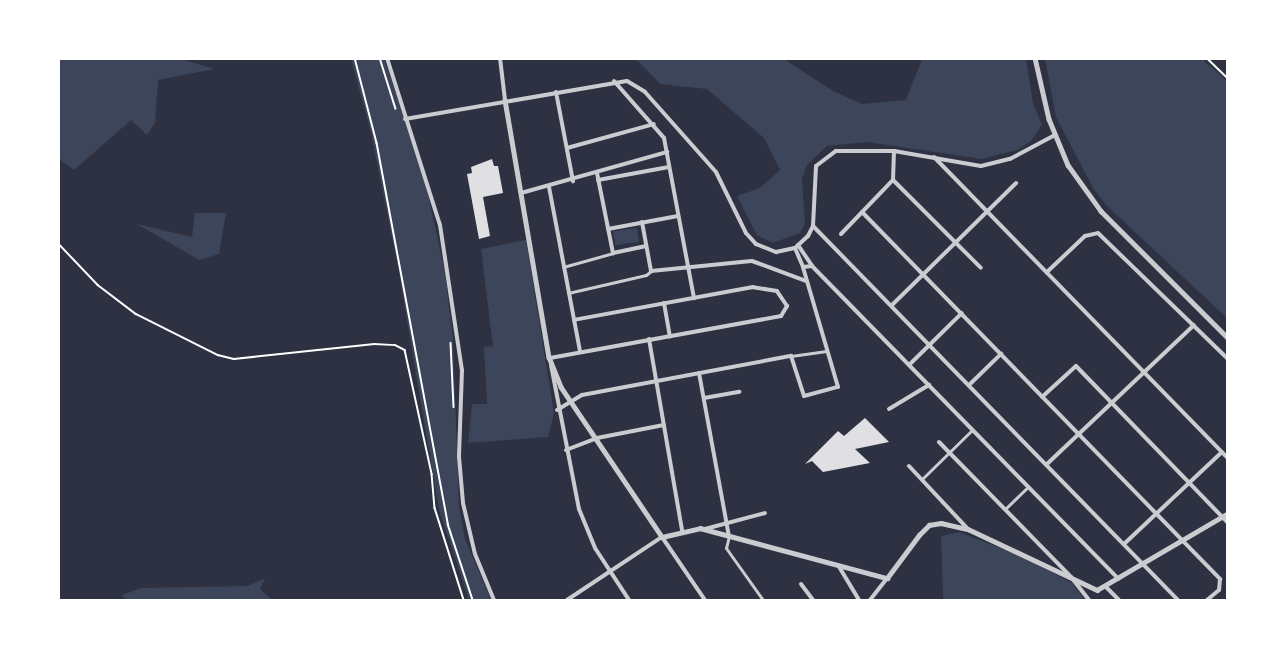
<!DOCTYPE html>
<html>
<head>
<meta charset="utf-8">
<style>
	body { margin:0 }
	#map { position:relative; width:1286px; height:659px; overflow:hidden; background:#2d3142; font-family:"Archivo Narrow",sans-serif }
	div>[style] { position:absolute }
	.green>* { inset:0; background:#3c4559; transform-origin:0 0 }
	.building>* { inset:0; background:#e0e0e3 }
	.path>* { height:1.5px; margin:-0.75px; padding:0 0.75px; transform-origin:0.75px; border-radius:0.75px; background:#fff }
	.pedestrian>* { height:3px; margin:-1.5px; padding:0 1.5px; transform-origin:1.5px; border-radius:1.5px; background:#caccd0 }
	.minor>* { height:4px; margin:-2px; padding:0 2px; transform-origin:2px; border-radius:2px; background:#caccd0 }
	.tertiary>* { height:4.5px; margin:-2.25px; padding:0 2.25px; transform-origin:2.25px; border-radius:2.25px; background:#caccd0 }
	span { translate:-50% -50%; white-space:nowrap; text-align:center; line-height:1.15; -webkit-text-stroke:6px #fff; paint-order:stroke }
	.frame { position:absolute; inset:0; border:60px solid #fff; pointer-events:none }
</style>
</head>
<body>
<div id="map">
	<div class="green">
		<i style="clip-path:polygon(58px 59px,181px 59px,214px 69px,158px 80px,155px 123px,147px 135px,131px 120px,74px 170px,59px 159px)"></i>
		<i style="clip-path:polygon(351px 59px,384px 59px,423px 171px,445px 273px,453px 339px,459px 507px,465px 539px,491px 600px,469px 600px,439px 510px,398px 267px,371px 133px)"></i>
		<i style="clip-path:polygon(636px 59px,784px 59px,833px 91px,862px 104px,906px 100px,922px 59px,1026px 59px,1033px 103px,1042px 125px,1031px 141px,1017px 150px,982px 159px,867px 142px,827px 146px,807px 165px,802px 179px,805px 224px,800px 233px,773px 243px,757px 235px,737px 196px,760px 188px,780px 170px,764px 138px,707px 89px,660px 84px)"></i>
		<i style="clip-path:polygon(1045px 59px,1202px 59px,1227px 81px,1227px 318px,1106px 205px,1093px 188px,1056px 117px)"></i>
		<i style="clip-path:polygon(195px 213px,226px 213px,219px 254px,199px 260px,137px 224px,192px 237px)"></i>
		<i style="left:637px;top:228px;width:14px;height:24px;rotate:82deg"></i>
		<i style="clip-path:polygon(526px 240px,554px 413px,548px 437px,468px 443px,472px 404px,487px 404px,484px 347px,493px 346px,481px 249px)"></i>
		<i style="clip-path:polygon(959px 532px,1023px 557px,1072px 583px,1085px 600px,943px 600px,941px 536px)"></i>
		<i style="clip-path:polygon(265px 578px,260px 589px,272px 600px,127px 600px,122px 595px,141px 588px,248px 586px)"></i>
	</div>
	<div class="building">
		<i style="clip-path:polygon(492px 159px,494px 166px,498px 166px,503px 193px,483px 197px,490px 236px,479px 239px,467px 174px,472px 173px,471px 167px)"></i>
		<i style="clip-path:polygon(865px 418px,889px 442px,855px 449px,870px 463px,823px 472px,812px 461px,805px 464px,838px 431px,844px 436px)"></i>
	</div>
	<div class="path">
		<i style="left:355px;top:58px;width:88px;rotate:75.5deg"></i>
		<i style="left:377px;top:143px;width:388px;rotate:79.4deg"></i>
		<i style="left:448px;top:524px;width:80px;rotate:71.8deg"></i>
		<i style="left:380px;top:58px;width:53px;rotate:72.6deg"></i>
		<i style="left:1207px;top:58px;width:29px;rotate:44deg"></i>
		<i style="left:58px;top:243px;width:58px;rotate:46.4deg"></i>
		<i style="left:98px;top:285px;width:48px;rotate:37.3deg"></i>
		<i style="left:136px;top:314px;width:92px;rotate:26.6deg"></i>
		<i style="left:218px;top:355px;width:16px;rotate:14deg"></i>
		<i style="left:234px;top:359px;width:141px;rotate:-6.1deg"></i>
		<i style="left:374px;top:344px;width:21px;rotate:3deg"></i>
		<i style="left:395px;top:345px;width:11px;rotate:27deg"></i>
		<i style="left:405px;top:350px;width:127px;rotate:77.7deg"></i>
		<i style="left:432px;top:474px;width:34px;rotate:85deg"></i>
		<i style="left:435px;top:508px;width:96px;rotate:72.5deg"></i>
		<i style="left:451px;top:343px;width:64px;rotate:87.3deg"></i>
	</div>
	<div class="pedestrian">
		<i style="left:563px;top:267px;width:52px;rotate:-15.6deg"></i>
		<i style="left:568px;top:293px;width:80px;rotate:-13deg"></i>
		<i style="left:646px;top:275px;width:6px;rotate:-39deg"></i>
		<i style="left:791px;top:356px;width:34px;rotate:-8deg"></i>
		<i style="left:922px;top:479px;width:70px;rotate:-44.4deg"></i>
		<i style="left:1005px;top:509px;width:32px;rotate:-44deg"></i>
		<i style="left:729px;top:536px;width:12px;rotate:104deg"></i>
		<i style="left:726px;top:548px;width:64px;rotate:54.6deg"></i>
	</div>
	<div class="minor">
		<i style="left:387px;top:58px;width:175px;rotate:72.4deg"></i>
		<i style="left:440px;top:225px;width:147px;rotate:81.4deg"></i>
		<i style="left:462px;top:370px;width:87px;rotate:92deg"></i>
		<i style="left:459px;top:457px;width:46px;rotate:85deg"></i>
		<i style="left:463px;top:503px;width:52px;rotate:76.8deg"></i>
		<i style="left:475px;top:554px;width:50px;rotate:67.6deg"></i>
		<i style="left:500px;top:58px;width:42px;rotate:83.2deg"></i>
		<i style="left:614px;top:81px;width:76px;rotate:48.7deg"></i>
		<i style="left:664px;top:138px;width:163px;rotate:79.4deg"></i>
		<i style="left:556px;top:92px;width:91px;rotate:79.2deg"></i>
		<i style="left:405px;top:119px;width:225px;rotate:-9.7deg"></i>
		<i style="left:627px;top:81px;width:21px;rotate:31deg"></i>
		<i style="left:645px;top:92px;width:107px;rotate:48.4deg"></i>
		<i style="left:716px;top:172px;width:68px;rotate:63.8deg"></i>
		<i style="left:746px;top:233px;width:15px;rotate:48deg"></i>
		<i style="left:756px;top:244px;width:22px;rotate:22deg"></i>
		<i style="left:776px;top:252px;width:19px;rotate:-12deg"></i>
		<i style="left:795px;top:248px;width:18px;rotate:-43deg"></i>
		<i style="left:808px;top:236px;width:11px;rotate:-63deg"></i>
		<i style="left:813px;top:226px;width:60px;rotate:-87.1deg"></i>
		<i style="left:816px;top:166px;width:25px;rotate:-37deg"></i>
		<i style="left:836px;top:151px;width:58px"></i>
		<i style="left:894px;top:151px;width:88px;rotate:9.8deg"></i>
		<i style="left:981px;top:166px;width:30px;rotate:-14deg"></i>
		<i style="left:1010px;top:159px;width:51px;rotate:-28.1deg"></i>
		<i style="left:567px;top:148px;width:90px;rotate:-15.4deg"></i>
		<i style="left:894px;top:151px;width:29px;rotate:92deg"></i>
		<i style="left:893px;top:180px;width:124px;rotate:45deg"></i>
		<i style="left:934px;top:157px;width:421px;rotate:45.7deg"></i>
		<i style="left:597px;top:173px;width:82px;rotate:78.7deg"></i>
		<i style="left:613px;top:253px;width:34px;rotate:-12deg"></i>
		<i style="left:598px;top:180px;width:72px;rotate:-10.4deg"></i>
		<i style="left:549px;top:187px;width:167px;rotate:79.3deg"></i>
		<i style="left:521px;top:193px;width:152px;rotate:-15.7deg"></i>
		<i style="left:862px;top:212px;width:513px;rotate:45.71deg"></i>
		<i style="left:1220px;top:579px;width:11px;rotate:95deg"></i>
		<i style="left:1219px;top:590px;width:16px;rotate:140deg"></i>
		<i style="left:642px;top:222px;width:50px;rotate:79.6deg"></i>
		<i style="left:651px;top:271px;width:101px;rotate:-5.7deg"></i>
		<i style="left:752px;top:261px;width:58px;rotate:20.3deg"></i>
		<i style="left:813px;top:226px;width:523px;rotate:45.7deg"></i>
		<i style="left:608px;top:229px;width:71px;rotate:-10.5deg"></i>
		<i style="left:841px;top:234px;width:75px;rotate:-46.1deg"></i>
		<i style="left:798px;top:245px;width:25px;rotate:56deg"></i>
		<i style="left:795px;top:248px;width:21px;rotate:67deg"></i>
		<i style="left:803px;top:267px;width:9px;rotate:-6deg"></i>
		<i style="left:812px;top:266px;width:438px;rotate:45.6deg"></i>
		<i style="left:1047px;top:272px;width:52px;rotate:-43.5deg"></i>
		<i style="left:1085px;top:236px;width:13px;rotate:-13deg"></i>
		<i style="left:1098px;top:233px;width:181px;rotate:44.1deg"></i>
		<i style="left:664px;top:303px;width:34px;rotate:80deg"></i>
		<i style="left:892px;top:305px;width:174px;rotate:-44.5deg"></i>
		<i style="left:649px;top:339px;width:194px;rotate:80.2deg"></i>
		<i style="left:550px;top:358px;width:235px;rotate:-10.3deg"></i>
		<i style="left:781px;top:316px;width:12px;rotate:-59deg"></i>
		<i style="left:787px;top:306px;width:18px;rotate:-124deg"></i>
		<i style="left:777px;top:291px;width:24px;rotate:-171deg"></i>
		<i style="left:753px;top:287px;width:182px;rotate:169.6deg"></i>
		<i style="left:551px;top:365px;width:147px;rotate:79deg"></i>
		<i style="left:579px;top:509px;width:42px;rotate:67.7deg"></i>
		<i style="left:595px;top:548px;width:62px;rotate:56.8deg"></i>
		<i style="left:909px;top:365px;width:74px;rotate:-44.5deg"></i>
		<i style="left:699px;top:373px;width:166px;rotate:79.6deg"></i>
		<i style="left:969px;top:385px;width:45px;rotate:-44.1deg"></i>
		<i style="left:1042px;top:397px;width:46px;rotate:-42.4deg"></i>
		<i style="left:1076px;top:366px;width:219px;rotate:45.9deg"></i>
		<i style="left:704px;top:398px;width:36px;rotate:-10deg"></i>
		<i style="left:889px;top:409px;width:47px;rotate:-31deg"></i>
		<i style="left:557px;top:410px;width:29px;rotate:-31deg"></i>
		<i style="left:582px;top:395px;width:213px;rotate:-10.6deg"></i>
		<i style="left:791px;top:356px;width:42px;rotate:72deg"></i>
		<i style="left:804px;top:396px;width:35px;rotate:-15deg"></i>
		<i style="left:838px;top:387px;width:125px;rotate:-106.3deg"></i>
		<i style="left:939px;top:442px;width:189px;rotate:45.6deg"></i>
		<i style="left:1071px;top:577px;width:29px;rotate:52deg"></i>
		<i style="left:566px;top:450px;width:33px;rotate:-21deg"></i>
		<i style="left:597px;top:438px;width:68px;rotate:-11deg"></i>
		<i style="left:1047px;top:464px;width:202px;rotate:-43.4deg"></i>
		<i style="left:909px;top:466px;width:86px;rotate:46.9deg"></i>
		<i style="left:705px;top:529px;width:62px;rotate:-14.9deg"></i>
		<i style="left:1124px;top:544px;width:134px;rotate:-43.2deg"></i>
		<i style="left:838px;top:565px;width:41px;rotate:59deg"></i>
		<i style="left:801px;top:584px;width:20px;rotate:53deg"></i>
		<i style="left:1106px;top:587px;width:18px;rotate:45deg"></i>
		<i style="left:567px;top:600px;width:114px;rotate:-33.6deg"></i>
		<i style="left:662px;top:537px;width:76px;rotate:55.7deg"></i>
		<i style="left:870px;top:600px;width:28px;rotate:-52deg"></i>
	</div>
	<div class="tertiary">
		<i style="left:1035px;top:58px;width:63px;rotate:77.1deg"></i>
		<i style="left:1049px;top:119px;width:50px;rotate:67.6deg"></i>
		<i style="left:1068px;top:165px;width:57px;rotate:54.3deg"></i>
		<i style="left:1101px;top:211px;width:180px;rotate:45deg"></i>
		<i style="left:505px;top:100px;width:261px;rotate:80.3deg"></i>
		<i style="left:549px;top:357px;width:32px;rotate:68deg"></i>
		<i style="left:561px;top:387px;width:181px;rotate:56deg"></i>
		<i style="left:662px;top:537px;width:39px;rotate:-13deg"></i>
		<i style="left:700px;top:528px;width:194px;rotate:15deg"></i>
		<i style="left:887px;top:578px;width:54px;rotate:-53.3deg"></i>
		<i style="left:919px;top:535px;width:14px;rotate:-45deg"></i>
		<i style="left:929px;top:525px;width:12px;rotate:-9deg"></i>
		<i style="left:941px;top:523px;width:28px;rotate:13deg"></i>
		<i style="left:968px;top:529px;width:143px;rotate:25.3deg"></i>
		<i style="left:1097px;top:590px;width:152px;rotate:-30.4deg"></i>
	</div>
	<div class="frame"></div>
</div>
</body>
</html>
